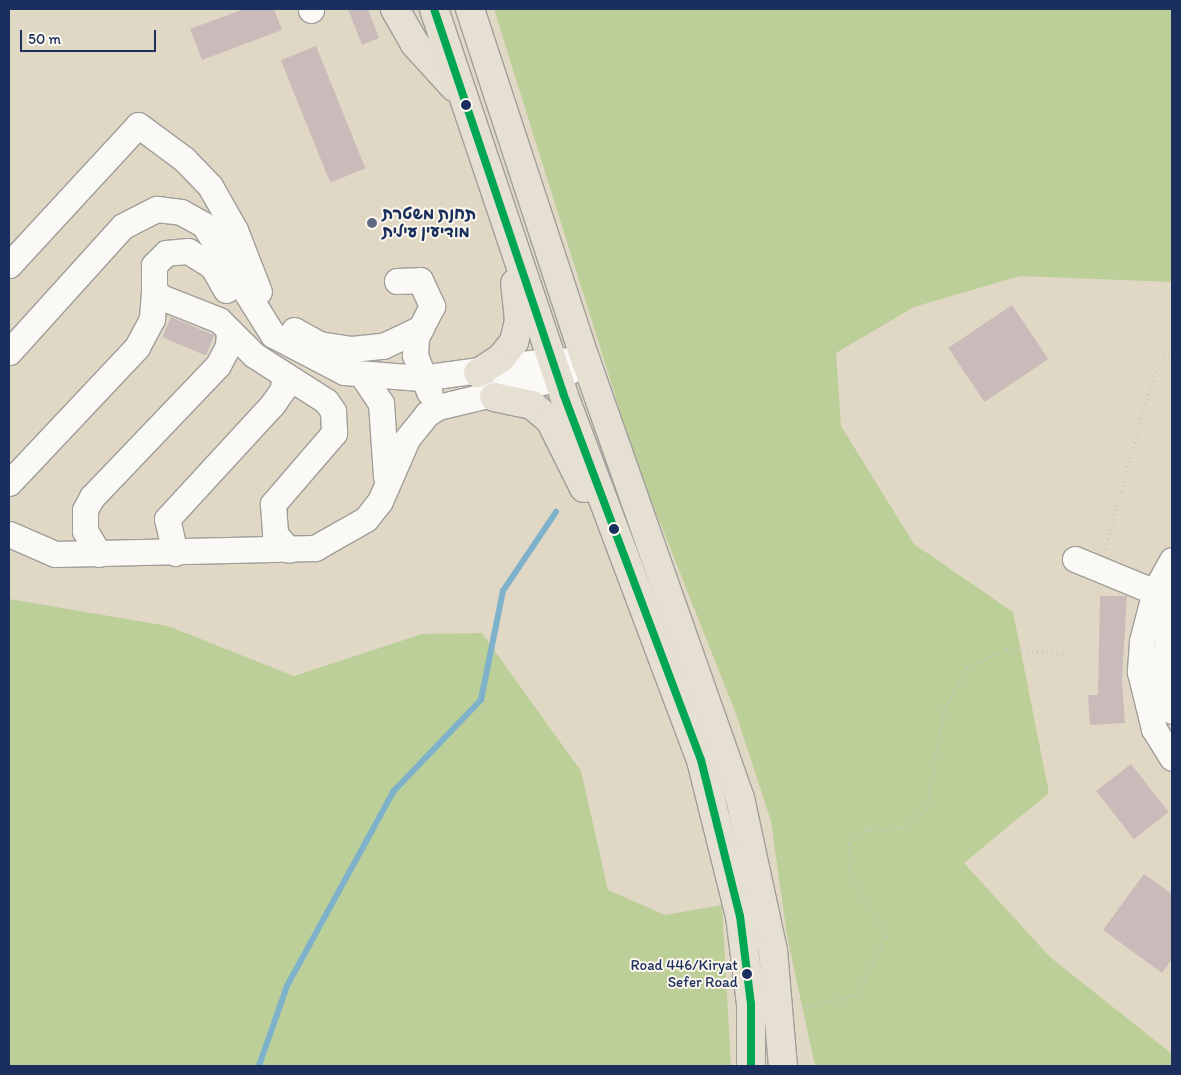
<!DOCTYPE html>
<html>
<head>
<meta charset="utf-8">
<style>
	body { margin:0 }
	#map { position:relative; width:1181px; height:1075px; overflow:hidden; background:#e0d8c5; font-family:Itim,"Playpen Sans Hebrew",sans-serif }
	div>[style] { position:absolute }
	.green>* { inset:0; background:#bdcf98 }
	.stream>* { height:5.5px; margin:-2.75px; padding:0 2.75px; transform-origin:2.75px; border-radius:2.75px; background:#7eb2cb }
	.building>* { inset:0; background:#c9bbb9; transform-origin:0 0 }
	.path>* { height:3px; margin-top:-1.5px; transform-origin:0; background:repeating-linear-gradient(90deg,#c8c8c8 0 1px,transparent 0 5px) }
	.roads { filter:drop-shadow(1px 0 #a09e9a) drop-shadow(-1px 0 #a09e9a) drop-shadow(0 1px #a09e9a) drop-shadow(0 -1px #a09e9a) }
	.minor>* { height:25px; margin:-12.5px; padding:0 12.5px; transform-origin:12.5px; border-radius:12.5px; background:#faf9f6 }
	.major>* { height:28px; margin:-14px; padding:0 14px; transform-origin:14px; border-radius:14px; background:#e5e0d2 }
	.bus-1>* { height:8px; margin:-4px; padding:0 4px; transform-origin:4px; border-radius:4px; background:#00a651 }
	.dots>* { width:14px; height:14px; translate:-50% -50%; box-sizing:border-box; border:2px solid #fbf7ec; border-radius:50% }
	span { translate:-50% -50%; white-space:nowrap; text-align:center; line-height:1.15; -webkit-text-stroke:4px #fbf7ec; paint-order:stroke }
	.bus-label { font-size:15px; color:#1b2f5e }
	.right { translate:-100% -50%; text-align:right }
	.poi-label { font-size:16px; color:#1b2f5e; font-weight:700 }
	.left { translate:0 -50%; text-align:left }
	.frame { position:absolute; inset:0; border:10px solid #1b2f5e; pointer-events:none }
	.scale { position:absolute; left:20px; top:30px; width:136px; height:22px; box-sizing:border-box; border:2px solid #1b2f5e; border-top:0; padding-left:6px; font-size:15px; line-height:18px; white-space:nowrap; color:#1b2f5e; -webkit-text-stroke:4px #fbf7ec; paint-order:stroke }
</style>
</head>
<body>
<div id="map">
	<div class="green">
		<i style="clip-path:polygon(494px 9px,1172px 9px,1172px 282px,1020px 276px,914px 307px,836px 353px,841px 426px,914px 544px,1013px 612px,1049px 793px,964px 863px,1050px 957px,1172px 1054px,1172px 1066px,815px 1066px,787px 936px,771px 821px,735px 711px,637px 465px)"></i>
		<i style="clip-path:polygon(9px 599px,168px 626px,294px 676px,422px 634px,482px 633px,581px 771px,608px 890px,665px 915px,722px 905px,731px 1066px,9px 1066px)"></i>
	</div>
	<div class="stream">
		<i style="left:259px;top:1066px;width:85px;rotate:-70.7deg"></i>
		<i style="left:287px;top:986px;width:221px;rotate:-61.3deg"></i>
		<i style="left:393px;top:792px;width:127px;rotate:-46.3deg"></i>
		<i style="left:481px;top:700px;width:111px;rotate:-78.6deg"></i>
		<i style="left:503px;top:591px;width:95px;rotate:-56.1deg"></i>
	</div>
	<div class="building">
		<i style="clip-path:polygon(244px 9px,274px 9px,282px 30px,202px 60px,190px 29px)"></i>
		<i style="clip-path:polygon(348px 9px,368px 9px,379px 38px,362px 45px)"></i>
		<i style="left:316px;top:46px;width:132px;height:38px;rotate:68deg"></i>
		<i style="left:1012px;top:305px;width:65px;height:77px;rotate:56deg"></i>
		<i style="left:171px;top:317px;width:47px;height:22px;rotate:23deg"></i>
		<i style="clip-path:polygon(1100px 596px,1127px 596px,1122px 679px,1125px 723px,1090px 725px,1088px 695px,1098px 695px)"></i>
		<i style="left:1131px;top:764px;width:61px;height:44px;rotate:52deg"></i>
		<i style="clip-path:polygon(1144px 874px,1172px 894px,1172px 959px,1162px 973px,1103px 930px)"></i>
	</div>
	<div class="path">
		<i style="left:1105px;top:549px;width:174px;rotate:-74.4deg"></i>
		<i style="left:1152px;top:381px;width:25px;rotate:-61deg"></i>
		<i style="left:1164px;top:359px;width:9px;rotate:-27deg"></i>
		<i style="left:801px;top:1009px;width:58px;rotate:-14deg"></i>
		<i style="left:857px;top:995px;width:68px;rotate:-63.8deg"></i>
		<i style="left:887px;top:934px;width:70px;rotate:-122.1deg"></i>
		<i style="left:850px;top:875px;width:32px;rotate:-92deg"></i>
		<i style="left:849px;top:843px;width:21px;rotate:-37deg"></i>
		<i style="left:866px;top:830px;width:36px;rotate:-3deg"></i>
		<i style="left:902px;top:828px;width:31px;rotate:-37deg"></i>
		<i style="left:927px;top:809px;width:98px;rotate:-80.6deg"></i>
		<i style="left:943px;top:712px;width:51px;rotate:-61.9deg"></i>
		<i style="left:967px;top:667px;width:44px;rotate:-24.2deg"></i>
		<i style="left:1007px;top:649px;width:58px;rotate:4.9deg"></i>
	</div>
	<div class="roads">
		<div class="minor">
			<i style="left:311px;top:9px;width:1px;rotate:90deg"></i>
			<i style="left:9px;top:265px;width:190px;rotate:-47.3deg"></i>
			<i style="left:138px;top:125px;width:57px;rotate:36.5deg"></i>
			<i style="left:184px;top:159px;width:37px;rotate:46deg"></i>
			<i style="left:210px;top:186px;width:51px;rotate:60.4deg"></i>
			<i style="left:235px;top:230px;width:66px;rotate:68.8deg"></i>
			<i style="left:397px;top:281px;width:23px;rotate:-2deg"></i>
			<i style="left:420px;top:280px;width:29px;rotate:65deg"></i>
			<i style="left:432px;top:306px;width:35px;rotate:117deg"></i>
			<i style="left:416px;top:337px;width:18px;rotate:93deg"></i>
			<i style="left:415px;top:355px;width:40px;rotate:69deg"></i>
			<i style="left:226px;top:290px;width:28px;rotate:-120deg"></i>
			<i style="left:212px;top:266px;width:28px;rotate:-148deg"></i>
			<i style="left:188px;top:251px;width:22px;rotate:175deg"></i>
			<i style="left:166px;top:253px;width:17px;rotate:135deg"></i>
			<i style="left:154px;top:265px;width:25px;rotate:90deg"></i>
			<i style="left:154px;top:290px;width:10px;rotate:45deg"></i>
			<i style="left:161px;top:297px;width:62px;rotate:21.6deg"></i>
			<i style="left:219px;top:320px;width:49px;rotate:45deg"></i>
			<i style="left:254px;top:355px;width:85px;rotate:32.6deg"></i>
			<i style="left:326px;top:401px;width:12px;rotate:55deg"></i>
			<i style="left:333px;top:411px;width:22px;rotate:87deg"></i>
			<i style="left:334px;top:433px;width:94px;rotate:130.7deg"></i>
			<i style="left:273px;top:504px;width:30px;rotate:86deg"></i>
			<i style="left:275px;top:534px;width:21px;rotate:49deg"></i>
			<i style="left:294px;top:330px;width:29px;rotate:29deg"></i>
			<i style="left:319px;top:344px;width:33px;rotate:9deg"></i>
			<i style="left:352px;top:349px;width:31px;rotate:-6deg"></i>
			<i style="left:383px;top:346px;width:42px;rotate:-25.3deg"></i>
			<i style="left:9px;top:352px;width:170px;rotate:-47.9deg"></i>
			<i style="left:123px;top:226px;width:38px;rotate:-27deg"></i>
			<i style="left:157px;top:209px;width:24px;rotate:7deg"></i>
			<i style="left:181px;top:212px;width:26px;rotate:29deg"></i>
			<i style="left:204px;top:225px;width:130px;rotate:57.9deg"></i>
			<i style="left:273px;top:335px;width:80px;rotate:27.5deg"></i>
			<i style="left:344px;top:372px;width:77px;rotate:4.5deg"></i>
			<i style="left:421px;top:378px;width:133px;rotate:-7.8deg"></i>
			<i style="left:553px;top:360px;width:33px;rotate:2deg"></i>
			<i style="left:586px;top:361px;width:32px;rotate:148deg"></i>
			<i style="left:559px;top:378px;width:124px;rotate:166.5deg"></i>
			<i style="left:438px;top:407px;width:13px;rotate:148deg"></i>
			<i style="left:427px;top:414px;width:32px;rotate:129deg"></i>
			<i style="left:407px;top:439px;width:68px;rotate:113.5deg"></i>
			<i style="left:380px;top:501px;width:23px;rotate:128deg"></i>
			<i style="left:366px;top:519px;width:59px;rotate:150.4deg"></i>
			<i style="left:315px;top:548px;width:260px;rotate:178.7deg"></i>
			<i style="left:55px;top:554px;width:50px;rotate:-156.5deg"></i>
			<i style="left:362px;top:375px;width:34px;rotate:56deg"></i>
			<i style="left:381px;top:403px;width:73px;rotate:86.1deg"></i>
			<i style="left:9px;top:483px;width:187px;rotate:-46.7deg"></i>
			<i style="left:137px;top:347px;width:32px;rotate:-62deg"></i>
			<i style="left:152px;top:319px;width:29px;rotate:-86deg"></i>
			<i style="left:175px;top:553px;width:35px;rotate:-103deg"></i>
			<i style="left:167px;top:519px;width:155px;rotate:-47.4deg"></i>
			<i style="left:272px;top:405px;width:19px;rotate:-55deg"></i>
			<i style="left:283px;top:389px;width:12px;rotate:-85deg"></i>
			<i style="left:99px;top:554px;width:27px;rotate:-121deg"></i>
			<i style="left:85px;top:531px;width:21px;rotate:-90deg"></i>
			<i style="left:85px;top:510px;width:15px;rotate:-62deg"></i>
			<i style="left:92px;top:497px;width:182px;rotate:-46.3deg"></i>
			<i style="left:218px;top:365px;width:21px;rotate:-62deg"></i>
			<i style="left:228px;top:346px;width:15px;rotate:-86deg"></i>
			<i style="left:1075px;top:559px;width:105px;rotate:22.4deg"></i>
			<i style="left:1172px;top:560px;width:35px;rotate:119deg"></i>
			<i style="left:1155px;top:591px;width:52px;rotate:104.6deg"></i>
			<i style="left:1142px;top:641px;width:31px;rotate:94deg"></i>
			<i style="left:1140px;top:672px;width:59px;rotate:76.2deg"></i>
			<i style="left:1154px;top:729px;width:34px;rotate:58deg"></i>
			<i style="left:1172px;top:610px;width:62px;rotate:98.4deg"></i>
			<i style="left:1163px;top:671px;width:41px;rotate:77.3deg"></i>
		</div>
		<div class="major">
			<i style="left:395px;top:9px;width:40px;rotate:60.3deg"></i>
			<i style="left:415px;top:44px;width:58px;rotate:47.8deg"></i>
			<i style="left:434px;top:9px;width:405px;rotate:71.4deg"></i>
			<i style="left:563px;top:393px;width:392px;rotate:69.4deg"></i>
			<i style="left:701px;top:760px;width:161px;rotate:76deg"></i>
			<i style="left:740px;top:916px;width:89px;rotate:82.9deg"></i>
			<i style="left:751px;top:1004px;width:62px;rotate:90deg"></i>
			<i style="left:470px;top:9px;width:371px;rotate:71.8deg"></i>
			<i style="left:586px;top:361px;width:463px;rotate:70.6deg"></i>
			<i style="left:740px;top:798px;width:156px;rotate:77.8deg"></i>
			<i style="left:773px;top:950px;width:116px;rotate:85.1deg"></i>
			<i style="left:478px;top:373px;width:27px;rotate:-33deg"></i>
			<i style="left:501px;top:358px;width:21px;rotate:-51deg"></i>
			<i style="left:514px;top:342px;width:23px;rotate:-77deg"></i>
			<i style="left:519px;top:320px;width:37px;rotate:-96deg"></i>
			<i style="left:494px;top:397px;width:39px;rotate:12deg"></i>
			<i style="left:532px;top:405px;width:23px;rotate:40deg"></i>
			<i style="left:550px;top:420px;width:76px;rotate:63.4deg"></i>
		</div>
	</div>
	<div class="bus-1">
		<i style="left:434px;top:9px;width:405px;rotate:71.4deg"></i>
		<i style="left:563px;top:393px;width:392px;rotate:69.4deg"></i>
		<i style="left:701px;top:760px;width:161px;rotate:76deg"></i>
		<i style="left:740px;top:916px;width:89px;rotate:82.9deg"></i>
		<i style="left:751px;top:1004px;width:62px;rotate:90deg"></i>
	</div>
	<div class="dots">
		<i style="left:466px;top:105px;background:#1b2f5e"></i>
		<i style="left:372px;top:223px;background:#606a82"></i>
		<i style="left:614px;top:529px;background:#1b2f5e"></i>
		<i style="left:747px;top:974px;background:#1b2f5e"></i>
	</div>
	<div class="bus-label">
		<span class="right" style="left:738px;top:974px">Road 446/Kiryat<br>Sefer Road</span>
	</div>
	<div class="poi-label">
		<span class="left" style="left:382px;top:223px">תחנת משטרת<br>מודיעין עילית</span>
	</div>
	<div class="frame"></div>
	<div class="scale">50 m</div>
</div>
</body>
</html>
